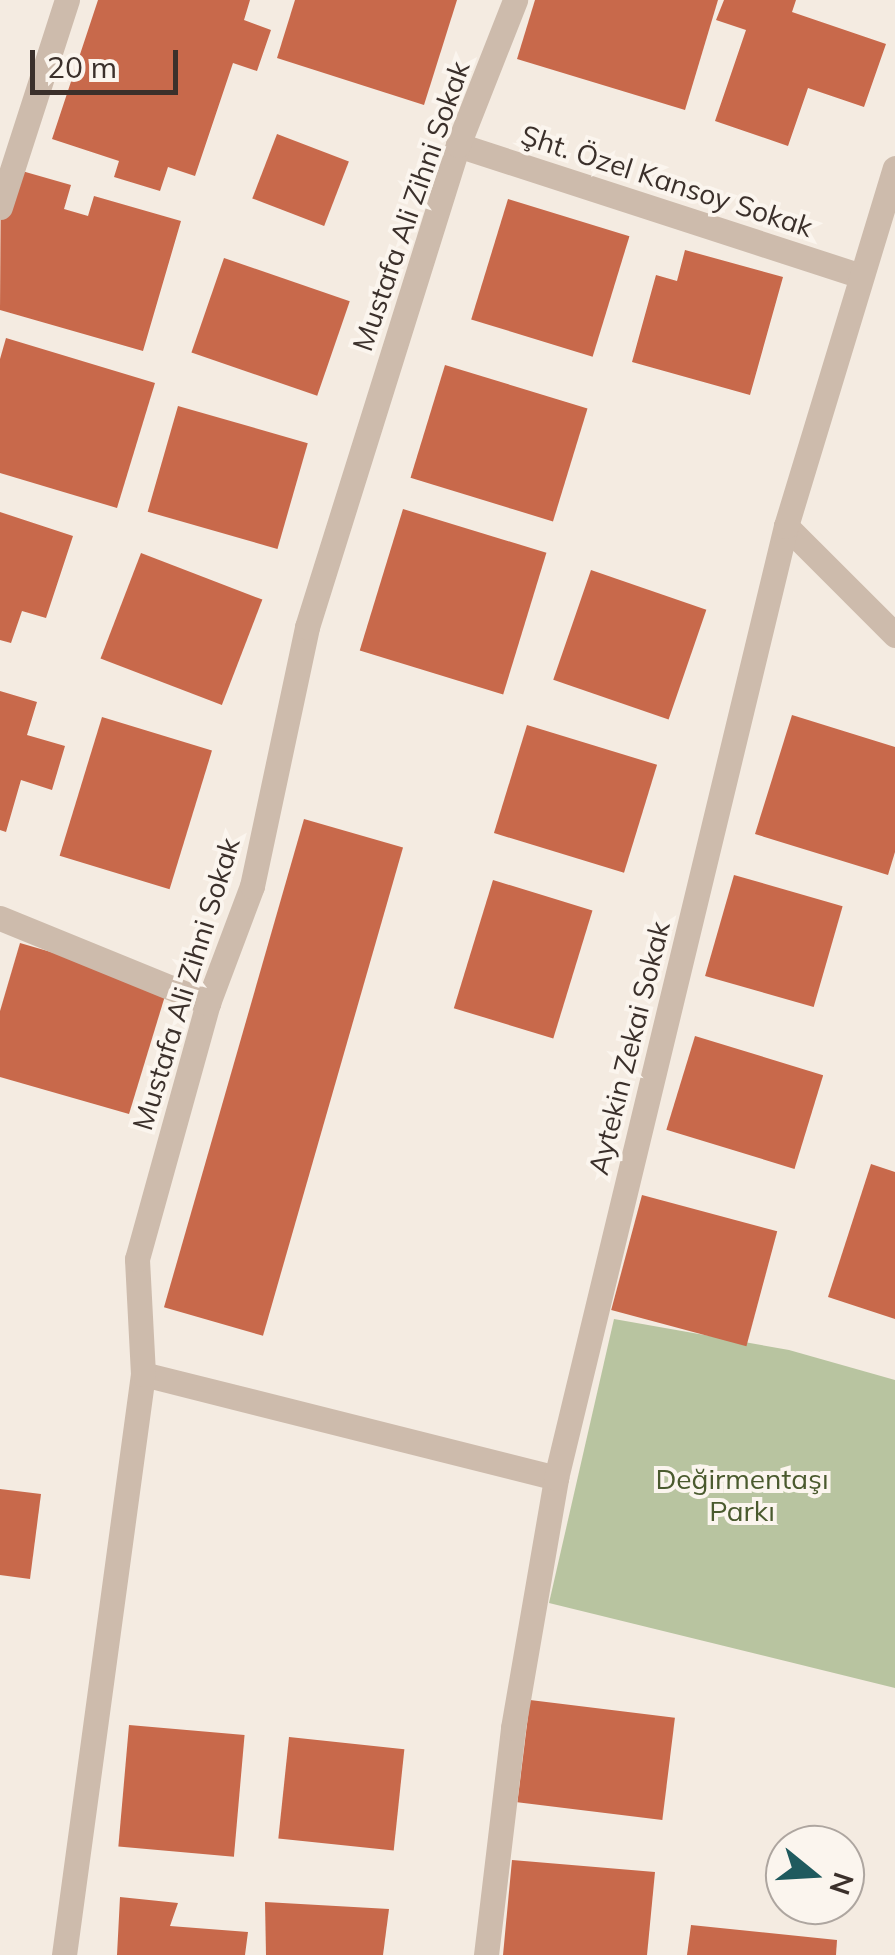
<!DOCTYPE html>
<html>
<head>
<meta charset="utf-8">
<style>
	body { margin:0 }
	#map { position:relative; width:895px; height:1955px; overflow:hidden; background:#f4ebe1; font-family:Mulish,sans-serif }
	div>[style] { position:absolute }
	.green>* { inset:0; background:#b8c4a0 }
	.building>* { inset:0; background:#c8694b; transform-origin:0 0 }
	.minor>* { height:25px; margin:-12.5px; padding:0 12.5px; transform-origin:12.5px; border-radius:12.5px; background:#cdbbac }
	.tertiary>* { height:25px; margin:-12.5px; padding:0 12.5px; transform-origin:12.5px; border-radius:12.5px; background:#cdbbac }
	span { translate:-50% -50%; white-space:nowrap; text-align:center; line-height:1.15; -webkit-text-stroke:8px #fbf5ee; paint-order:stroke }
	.street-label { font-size:28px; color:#3b302b }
	.park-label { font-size:28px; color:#4a5a2e }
	.north { position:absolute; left:765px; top:1825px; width:100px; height:100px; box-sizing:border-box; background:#fbf5ee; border:2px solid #aea6a0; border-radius:50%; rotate:108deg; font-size:28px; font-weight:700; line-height:40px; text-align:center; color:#3b302b }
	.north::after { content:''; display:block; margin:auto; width:35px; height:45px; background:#1f5a5e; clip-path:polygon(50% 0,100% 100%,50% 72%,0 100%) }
	.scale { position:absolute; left:30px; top:50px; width:148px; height:45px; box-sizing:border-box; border:5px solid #3b302b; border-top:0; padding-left:12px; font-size:30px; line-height:35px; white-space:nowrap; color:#3b302b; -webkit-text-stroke:8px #fbf5ee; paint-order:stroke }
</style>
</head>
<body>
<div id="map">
	<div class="green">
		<i style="clip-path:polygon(614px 1319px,789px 1350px,895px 1380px,895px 1688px,549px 1603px)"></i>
	</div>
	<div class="building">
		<i style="clip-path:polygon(98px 0,250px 0,244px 20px,271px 30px,257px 71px,233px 63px,195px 176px,168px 167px,160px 191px,114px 177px,119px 161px,52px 139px)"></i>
		<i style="clip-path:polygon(295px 0,457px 0,424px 105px,277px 58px)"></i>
		<i style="clip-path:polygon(535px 0,718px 0,685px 110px,517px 59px)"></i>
		<i style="clip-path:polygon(724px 0,796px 0,792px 12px,886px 44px,864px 107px,808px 88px,788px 146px,715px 121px,746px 30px,716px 20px)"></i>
		<i style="left:277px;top:134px;width:77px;height:69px;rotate:21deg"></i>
		<i style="clip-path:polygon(1px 165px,71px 185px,64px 209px,88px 216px,94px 196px,181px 221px,143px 351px,0 310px)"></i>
		<i style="left:508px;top:199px;width:127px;height:126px;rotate:17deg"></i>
		<i style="clip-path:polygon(685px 250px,783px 277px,750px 395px,632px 362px,656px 275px,677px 281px)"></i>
		<i style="left:224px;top:258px;width:133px;height:100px;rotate:19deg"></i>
		<i style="clip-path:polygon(6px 338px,155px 383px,117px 508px,0 473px,0 359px)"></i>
		<i style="left:445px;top:365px;width:149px;height:118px;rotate:17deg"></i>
		<i style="left:178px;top:406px;width:135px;height:110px;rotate:16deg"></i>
		<i style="left:403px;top:509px;width:150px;height:148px;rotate:17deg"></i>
		<i style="clip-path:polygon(0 512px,73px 536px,46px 618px,22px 611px,11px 643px,0 640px)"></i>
		<i style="left:141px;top:553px;width:130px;height:113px;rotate:21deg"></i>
		<i style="left:591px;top:570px;width:122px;height:116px;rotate:19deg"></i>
		<i style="clip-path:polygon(0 691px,37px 702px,27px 735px,65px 746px,52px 790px,21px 780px,6px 832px,0 830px)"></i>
		<i style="clip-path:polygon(792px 715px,895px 747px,895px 852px,888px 875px,755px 834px)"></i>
		<i style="left:102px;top:717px;width:115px;height:145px;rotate:17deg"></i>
		<i style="left:527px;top:725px;width:136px;height:113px;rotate:17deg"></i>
		<i style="left:304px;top:819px;width:103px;height:508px;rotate:16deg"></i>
		<i style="left:734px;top:875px;width:113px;height:105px;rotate:16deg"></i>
		<i style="left:493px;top:880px;width:104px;height:134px;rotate:17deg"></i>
		<i style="clip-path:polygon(20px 943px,168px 986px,129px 1114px,0 1077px,0 1011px)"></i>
		<i style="left:695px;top:1036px;width:134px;height:98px;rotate:17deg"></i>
		<i style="clip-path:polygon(871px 1164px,895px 1172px,895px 1319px,828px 1297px)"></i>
		<i style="left:642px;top:1195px;width:140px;height:119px;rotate:15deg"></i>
		<i style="clip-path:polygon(0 1489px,41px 1494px,30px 1579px,0 1575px)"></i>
		<i style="left:530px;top:1700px;width:146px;height:103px;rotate:7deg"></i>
		<i style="left:129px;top:1725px;width:116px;height:122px;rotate:5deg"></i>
		<i style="left:289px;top:1737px;width:116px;height:102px;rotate:6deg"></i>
		<i style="clip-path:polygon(512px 1860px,655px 1872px,647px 1955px,503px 1955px)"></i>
		<i style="clip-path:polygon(120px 1897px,178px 1903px,170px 1926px,248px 1932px,245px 1955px,117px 1955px)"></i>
		<i style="clip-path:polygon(265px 1902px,389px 1909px,383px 1955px,266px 1955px)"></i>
		<i style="clip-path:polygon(691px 1925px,837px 1940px,836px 1955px,687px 1955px)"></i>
	</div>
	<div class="minor">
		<i style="left:458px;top:145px;width:421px;rotate:18deg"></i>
		<i style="left:786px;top:526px;width:154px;rotate:45deg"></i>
		<i style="left:0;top:918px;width:225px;rotate:22.2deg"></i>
		<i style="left:143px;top:1374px;width:426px;rotate:14.1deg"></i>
		<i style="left:64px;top:1955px;width:586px;rotate:-82.26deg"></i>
		<i style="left:143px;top:1374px;width:115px;rotate:-93deg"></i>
		<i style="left:137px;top:1259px;width:266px;rotate:-74.5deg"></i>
		<i style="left:208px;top:1003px;width:125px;rotate:-69.4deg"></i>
		<i style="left:252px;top:886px;width:265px;rotate:-78deg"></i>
		<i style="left:307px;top:627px;width:505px;rotate:-72.61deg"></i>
		<i style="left:458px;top:145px;width:156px;rotate:-68.5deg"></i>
		<i style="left:486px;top:1955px;width:229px;rotate:-83.2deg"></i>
		<i style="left:513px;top:1728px;width:254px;rotate:-80.2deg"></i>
		<i style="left:556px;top:1478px;width:979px;rotate:-76.42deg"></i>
		<i style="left:786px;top:526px;width:374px;rotate:-73.1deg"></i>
	</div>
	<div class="tertiary">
		<i style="left:0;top:207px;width:218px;rotate:-72.1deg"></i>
	</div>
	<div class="street-label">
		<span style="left:667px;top:181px;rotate:18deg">Şht. Özel Kansoy Sokak</span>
		<span style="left:411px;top:206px;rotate:-71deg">Mustafa Ali Zihni Sokak</span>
		<span style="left:186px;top:984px;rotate:-73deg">Mustafa Ali Zihni Sokak</span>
		<span style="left:629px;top:1048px;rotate:-76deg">Aytekin Zekai Sokak</span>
	</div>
	<div class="park-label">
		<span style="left:742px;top:1495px">Değirmentaşı<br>Parkı</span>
	</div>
	<div class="north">N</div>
	<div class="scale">20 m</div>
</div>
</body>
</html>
